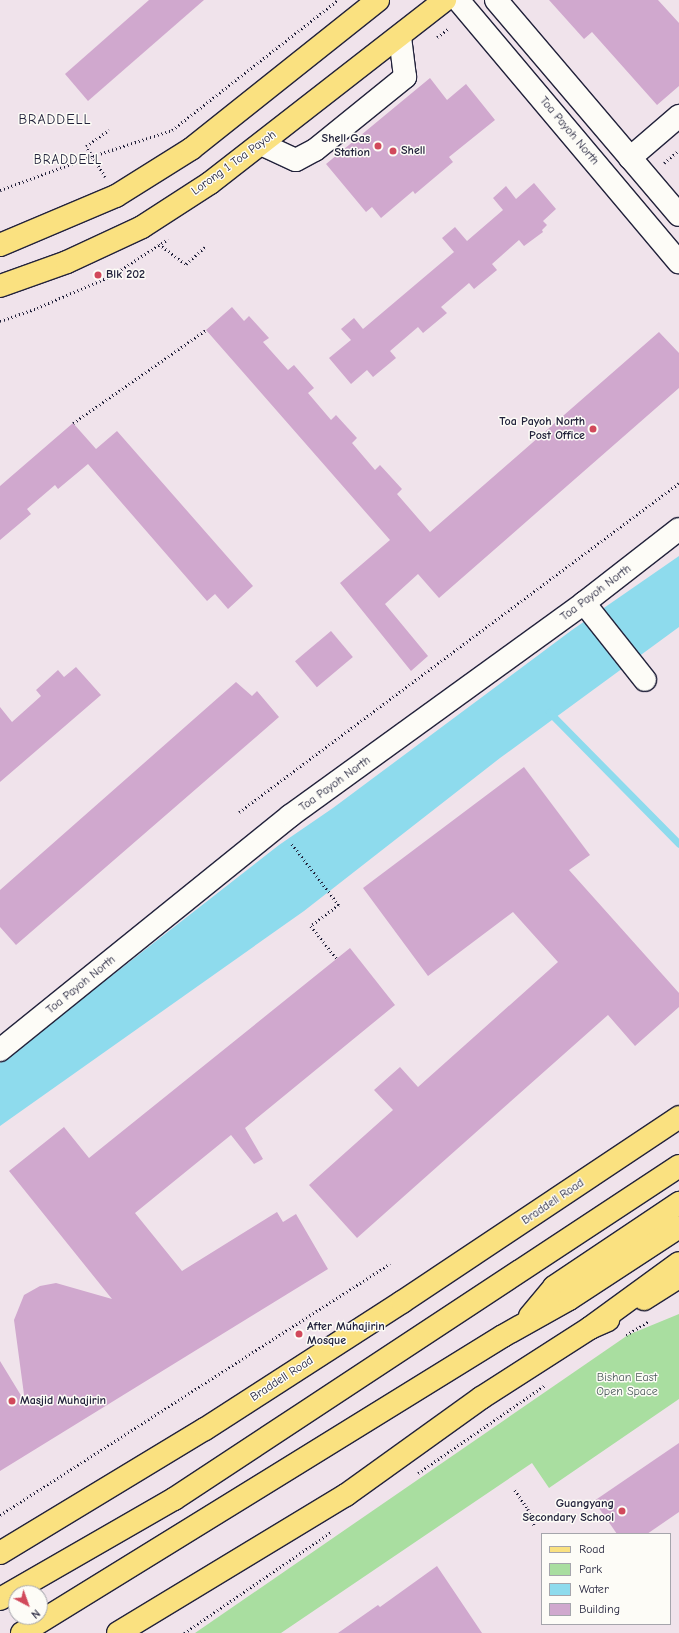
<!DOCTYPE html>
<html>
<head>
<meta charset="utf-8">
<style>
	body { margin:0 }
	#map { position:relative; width:679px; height:1633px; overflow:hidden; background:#f0e3eb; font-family:"Comic Neue",sans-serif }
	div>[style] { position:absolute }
	.green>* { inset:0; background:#a9dea0 }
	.water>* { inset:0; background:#8edbed }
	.stream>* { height:7px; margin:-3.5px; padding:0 3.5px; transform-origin:3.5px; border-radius:3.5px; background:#8edbed }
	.building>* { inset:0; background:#d0a8ce; transform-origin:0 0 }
	.path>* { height:2.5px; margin-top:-1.25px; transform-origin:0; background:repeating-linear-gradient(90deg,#22223b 0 1px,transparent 0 4px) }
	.roads { filter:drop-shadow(1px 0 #22223b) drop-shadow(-1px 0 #22223b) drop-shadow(0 1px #22223b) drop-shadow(0 -1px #22223b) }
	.minor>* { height:22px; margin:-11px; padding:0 11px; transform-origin:11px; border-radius:11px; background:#fdfcf7 }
	.major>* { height:22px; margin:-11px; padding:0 11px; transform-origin:11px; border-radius:11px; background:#fae180 }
	.highway>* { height:22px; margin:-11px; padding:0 11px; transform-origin:11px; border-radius:11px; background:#fae180 }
	.dots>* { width:11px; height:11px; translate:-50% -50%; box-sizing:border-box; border:2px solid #fdfcf7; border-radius:50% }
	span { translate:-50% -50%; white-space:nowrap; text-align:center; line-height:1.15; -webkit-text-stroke:3px #fdfcf7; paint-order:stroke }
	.street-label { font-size:12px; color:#22223b }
	.poi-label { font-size:12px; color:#22223b; font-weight:700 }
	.right { translate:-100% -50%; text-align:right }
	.left { translate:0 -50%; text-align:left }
	.park-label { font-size:12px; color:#4a5a59 }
	.neighbourhood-label { font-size:13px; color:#22223b; letter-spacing:1px }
	.quarter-label { font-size:14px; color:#22223b; letter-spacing:1px }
	.legend { position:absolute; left:541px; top:1533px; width:130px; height:92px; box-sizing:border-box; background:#fdfcf7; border:1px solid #a5a5ac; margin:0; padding:5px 7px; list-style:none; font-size:12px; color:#22223b }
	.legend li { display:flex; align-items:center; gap:8px; height:20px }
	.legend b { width:20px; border:1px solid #a5a5ac }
	.north { position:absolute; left:8px; top:1585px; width:40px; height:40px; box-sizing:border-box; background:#fdfcf7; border:1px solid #a5a5ac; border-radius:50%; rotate:139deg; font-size:11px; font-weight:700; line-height:16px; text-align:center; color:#22223b }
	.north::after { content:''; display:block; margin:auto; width:14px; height:18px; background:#d1495b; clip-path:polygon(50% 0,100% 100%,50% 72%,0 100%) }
</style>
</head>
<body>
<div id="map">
	<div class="green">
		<i style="clip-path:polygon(679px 1314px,679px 1399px,549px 1488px,532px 1463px,281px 1633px,195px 1633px,628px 1335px)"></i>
	</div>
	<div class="water">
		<i style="clip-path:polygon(679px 556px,679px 627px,500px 758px,304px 911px,0 1126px,0 1063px,279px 845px,333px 808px,572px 630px)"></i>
	</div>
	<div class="stream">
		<i style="left:549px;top:712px;width:185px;rotate:45.4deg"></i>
	</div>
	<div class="building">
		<i style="clip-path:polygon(149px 0,204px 0,88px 101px,65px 74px)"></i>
		<i style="clip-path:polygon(549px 0,658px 0,679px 23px,679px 86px,657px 105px,592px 32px,584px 39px)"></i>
		<i style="clip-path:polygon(430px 78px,447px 100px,466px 84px,495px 120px,449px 157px,453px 162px,415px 194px,413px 191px,381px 218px,372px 207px,366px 212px,326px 164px)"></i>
		<i style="clip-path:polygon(534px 183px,556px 209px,543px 221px,547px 225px,542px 230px,543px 232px,524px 246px,519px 240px,492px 264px,497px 270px,474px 289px,469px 283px,441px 307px,447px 313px,423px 333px,418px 327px,390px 351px,396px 358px,373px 377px,367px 370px,351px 384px,329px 358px,351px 340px,341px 329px,354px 318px,363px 329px,454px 252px,442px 238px,455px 227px,467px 241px,503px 210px,493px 198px,506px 186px,516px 199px)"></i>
		<i style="clip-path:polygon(232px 307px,244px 321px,249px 316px,269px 338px,263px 342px,288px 370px,294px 365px,314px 388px,308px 393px,331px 420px,336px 415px,357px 438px,352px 443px,375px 470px,380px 465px,402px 489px,397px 494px,430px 532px,659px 332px,679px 353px,679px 388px,439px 598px,418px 574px,385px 604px,428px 656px,411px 671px,340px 583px,390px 540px,206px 330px)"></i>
		<i style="clip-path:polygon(73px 423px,96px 449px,117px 431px,253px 586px,228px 609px,215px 594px,207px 601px,88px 464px,58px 489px,55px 485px,27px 509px,31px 514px,0 540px,0 486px)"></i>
		<i style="left:331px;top:631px;width:34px;height:47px;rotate:50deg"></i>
		<i style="clip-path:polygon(76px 667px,101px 695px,0 782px,0 707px,12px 722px,41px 696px,36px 690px,58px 670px,64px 677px)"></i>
		<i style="clip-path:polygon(236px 682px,252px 696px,257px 691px,279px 717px,16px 945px,0 927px,0 890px)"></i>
		<i style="clip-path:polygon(524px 767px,590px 855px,569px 870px,679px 993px,679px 1007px,635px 1046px,608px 1015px,357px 1238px,309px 1185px,393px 1110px,374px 1090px,400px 1067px,418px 1087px,558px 962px,513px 912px,428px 976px,363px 888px)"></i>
		<i style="clip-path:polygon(350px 948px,395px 1005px,245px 1128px,263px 1159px,254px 1164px,231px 1135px,135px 1213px,182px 1271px,277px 1212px,283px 1222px,296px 1214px,328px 1269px,0 1471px,0 1361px,25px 1402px,14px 1320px,24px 1295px,40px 1286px,56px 1283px,112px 1299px,9px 1171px,64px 1127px,89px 1158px)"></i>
		<i style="clip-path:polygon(679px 1443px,679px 1512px,647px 1534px,617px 1534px,594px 1501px)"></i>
		<i style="clip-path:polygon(437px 1566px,482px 1633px,338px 1633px,378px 1605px,380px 1607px)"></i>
	</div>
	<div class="path">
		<i style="left:437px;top:37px;width:14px;rotate:-36deg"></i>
		<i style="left:664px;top:163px;width:20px;rotate:-41deg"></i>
		<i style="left:105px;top:177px;width:36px;rotate:-122deg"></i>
		<i style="left:86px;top:146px;width:28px;rotate:-35deg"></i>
		<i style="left:0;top:190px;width:99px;rotate:-20.1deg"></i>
		<i style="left:93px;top:156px;width:83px;rotate:-18.2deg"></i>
		<i style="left:172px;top:130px;width:211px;rotate:-38.1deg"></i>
		<i style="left:159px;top:244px;width:34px;rotate:37deg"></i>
		<i style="left:186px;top:264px;width:27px;rotate:-42deg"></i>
		<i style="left:0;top:321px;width:39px;rotate:-19deg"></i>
		<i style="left:37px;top:308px;width:81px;rotate:-23.4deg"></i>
		<i style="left:111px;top:276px;width:68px;rotate:-33deg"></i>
		<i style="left:73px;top:423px;width:162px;rotate:-35deg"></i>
		<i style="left:239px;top:812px;width:549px;rotate:-36.79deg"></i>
		<i style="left:292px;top:844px;width:77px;rotate:52.4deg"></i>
		<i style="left:339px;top:905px;width:35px;rotate:143deg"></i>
		<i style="left:311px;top:926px;width:42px;rotate:51.8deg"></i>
		<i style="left:626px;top:1335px;width:27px;rotate:-31deg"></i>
		<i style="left:418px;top:1473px;width:155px;rotate:-34.7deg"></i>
		<i style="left:515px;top:1490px;width:23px;rotate:56deg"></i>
		<i style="left:528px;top:1509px;width:19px;rotate:69deg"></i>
		<i style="left:0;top:1515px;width:464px;rotate:-32.8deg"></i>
		<i style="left:184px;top:1633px;width:178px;rotate:-34.5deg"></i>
	</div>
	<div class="roads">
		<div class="minor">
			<i style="left:458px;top:0;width:343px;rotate:49.9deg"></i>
			<i style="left:496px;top:0;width:282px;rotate:49.6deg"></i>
			<i style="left:261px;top:144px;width:38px;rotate:25deg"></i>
			<i style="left:296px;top:160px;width:21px;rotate:-28deg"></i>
			<i style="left:315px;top:150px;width:116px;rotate:-39deg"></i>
			<i style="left:405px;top:77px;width:40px;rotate:-97.1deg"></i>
			<i style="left:630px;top:158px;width:65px;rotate:-40.6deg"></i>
			<i style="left:584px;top:603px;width:98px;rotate:51.6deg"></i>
			<i style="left:0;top:1050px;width:373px;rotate:-38.9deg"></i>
			<i style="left:290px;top:816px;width:363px;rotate:-35.9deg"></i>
			<i style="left:584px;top:603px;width:120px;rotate:-37.9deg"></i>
		</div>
		<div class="major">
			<i style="left:0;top:245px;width:126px;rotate:-22.9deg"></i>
			<i style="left:116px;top:196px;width:89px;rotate:-32.1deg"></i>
			<i style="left:191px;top:149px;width:239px;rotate:-38.5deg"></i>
			<i style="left:0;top:286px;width:71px;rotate:-19.7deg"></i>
			<i style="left:67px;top:262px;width:83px;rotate:-25deg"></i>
			<i style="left:142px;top:227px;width:81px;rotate:-32.9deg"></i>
			<i style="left:210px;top:183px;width:298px;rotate:-37.9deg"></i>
			<i style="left:644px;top:1299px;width:41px;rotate:-32.2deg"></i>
			<i style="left:0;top:1553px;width:240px;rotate:-31.2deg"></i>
			<i style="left:205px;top:1429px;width:234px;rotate:-32.8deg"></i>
			<i style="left:402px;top:1302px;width:333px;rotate:-33.7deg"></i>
			<i style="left:118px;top:1633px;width:267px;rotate:-31.2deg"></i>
			<i style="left:346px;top:1495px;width:166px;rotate:-35.7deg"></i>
			<i style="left:481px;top:1398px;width:130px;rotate:-32.7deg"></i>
			<i style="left:590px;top:1328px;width:20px;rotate:-24deg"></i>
		</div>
		<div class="highway">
			<i style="left:530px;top:1316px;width:38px;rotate:-50deg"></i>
			<i style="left:554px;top:1287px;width:151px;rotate:-33.9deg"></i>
			<i style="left:590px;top:1328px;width:110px;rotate:-36.1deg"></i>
			<i style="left:0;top:1599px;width:201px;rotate:-29.9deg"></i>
			<i style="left:174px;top:1499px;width:605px;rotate:-33.4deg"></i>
			<i style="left:22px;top:1633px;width:565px;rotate:-31.69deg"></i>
			<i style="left:503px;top:1336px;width:76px;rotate:-29.3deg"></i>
			<i style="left:569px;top:1299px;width:131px;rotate:-33.2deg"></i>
		</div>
	</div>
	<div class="dots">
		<i style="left:378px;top:146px;background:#d1495b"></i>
		<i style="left:393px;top:151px;background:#d1495b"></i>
		<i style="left:98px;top:275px;background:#d1495b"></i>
		<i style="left:593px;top:429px;background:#d1495b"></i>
		<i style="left:299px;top:1334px;background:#d1495b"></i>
		<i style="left:12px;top:1401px;background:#d1495b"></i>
		<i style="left:622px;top:1511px;background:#d1495b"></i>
	</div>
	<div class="street-label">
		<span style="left:569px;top:131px;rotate:50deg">Toa Payoh North</span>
		<span style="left:234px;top:163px;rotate:-36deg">Lorong 1 Toa Payoh</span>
		<span style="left:596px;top:593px;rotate:-37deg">Toa Payoh North</span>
		<span style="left:335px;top:784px;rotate:-36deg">Toa Payoh North</span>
		<span style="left:81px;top:985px;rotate:-39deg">Toa Payoh North</span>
		<span style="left:553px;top:1202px;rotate:-34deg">Braddell Road</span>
		<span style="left:282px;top:1379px;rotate:-33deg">Braddell Road</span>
	</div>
	<div class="poi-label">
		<span class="right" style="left:370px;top:146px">Shell Gas<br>Station</span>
		<span class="left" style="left:401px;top:151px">Shell</span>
		<span class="left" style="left:106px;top:275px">Blk 202</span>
		<span class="right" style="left:585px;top:429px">Toa Payoh North<br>Post Office</span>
		<span class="left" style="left:307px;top:1334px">After Muhajirin<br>Mosque</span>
		<span class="left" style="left:20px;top:1401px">Masjid Muhajirin</span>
		<span class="right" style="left:614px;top:1511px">Guangyang<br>Secondary School</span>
	</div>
	<div class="park-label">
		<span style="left:627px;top:1385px">Bishan East<br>Open Space</span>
	</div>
	<div class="neighbourhood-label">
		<span style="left:68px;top:160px">BRADDELL</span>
	</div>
	<div class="quarter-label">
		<span style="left:55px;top:120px">BRADDELL</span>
	</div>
	<ul class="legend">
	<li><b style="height:5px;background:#fae180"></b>Road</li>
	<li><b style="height:11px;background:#a9dea0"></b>Park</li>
	<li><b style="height:11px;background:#8edbed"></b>Water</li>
	<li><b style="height:11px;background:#d0a8ce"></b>Building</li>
	</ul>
	<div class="north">N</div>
</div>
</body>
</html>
